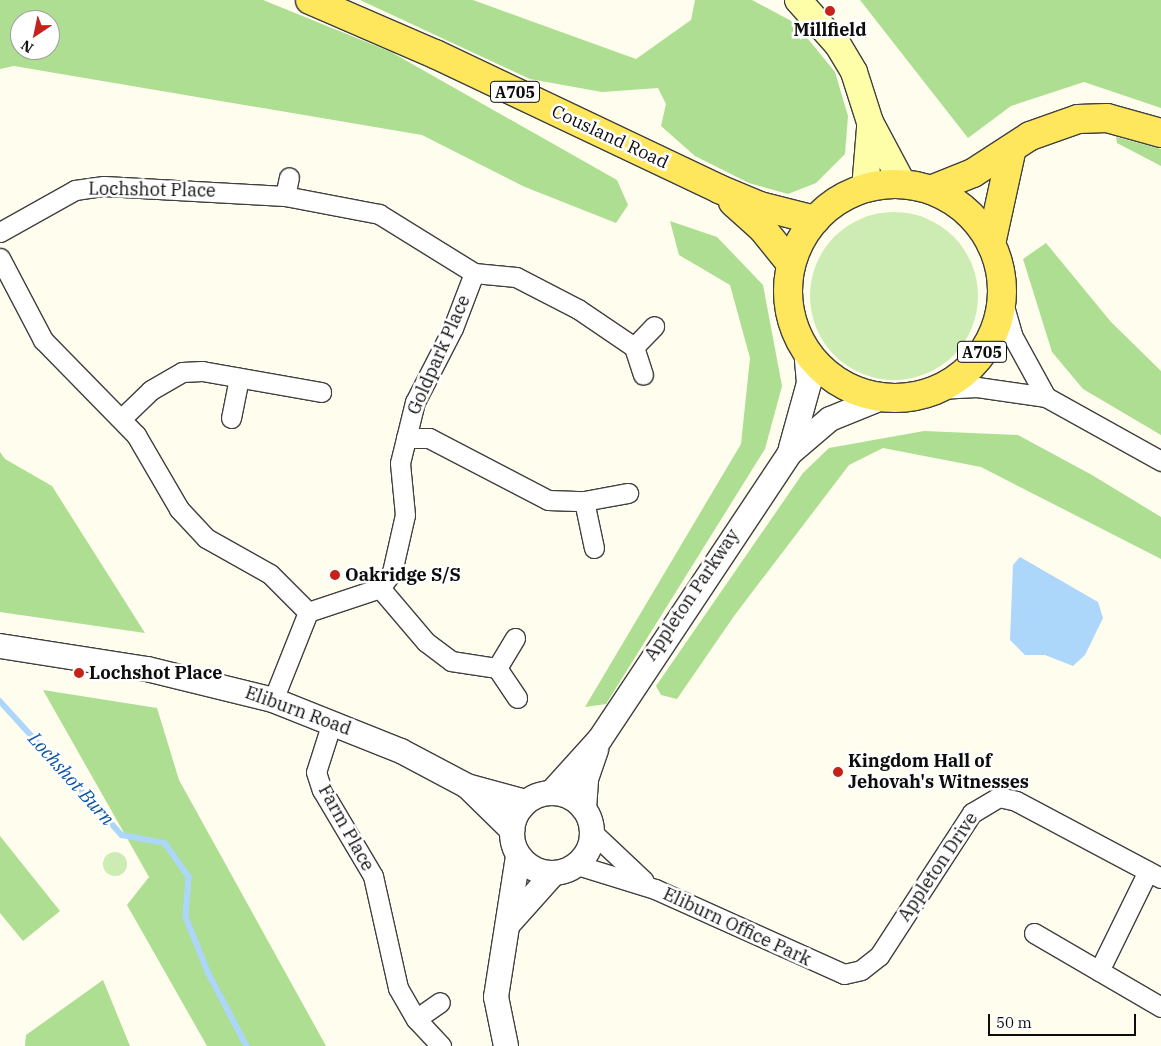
<!DOCTYPE html>
<html>
<head>
<meta charset="utf-8">
<style>
	body { margin:0 }
	#map { position:relative; width:1161px; height:1046px; overflow:hidden; background:#fffded; font-family:"IBM Plex Serif",serif }
	div>[style] { position:absolute }
	.green>* { inset:0; background:#ccecb3 }
	.round { border-radius:50% }
	.forest>* { inset:0; background:#adde91 }
	.water>* { inset:0; background:#add6fb }
	.stream>* { height:5.5px; margin:-2.75px; padding:0 2.75px; transform-origin:2.75px; border-radius:2.75px; background:#add6fb }
	.roads { filter:drop-shadow(1px 0 #404040) drop-shadow(-1px 0 #404040) drop-shadow(0 1px #404040) drop-shadow(0 -1px #404040) }
	.minor>* { height:19px; margin:-9.5px; padding:0 9.5px; transform-origin:9.5px; border-radius:9.5px; background:#fff }
	.tertiary>* { height:24px; margin:-12px; padding:0 12px; transform-origin:12px; border-radius:12px; background:#fff }
	.tertiary>.ring { margin:-12px; padding:0; box-sizing:content-box; background:none; border:24px solid #fff; border-radius:50% }
	.secondary>* { height:26px; margin:-13px; padding:0 13px; transform-origin:13px; border-radius:13px; background:#fffea8 }
	.primary>* { height:28px; margin:-14px; padding:0 14px; transform-origin:14px; border-radius:14px; background:#ffe75d }
	.primary>.ring { margin:-14px; padding:0; box-sizing:content-box; background:none; border:28px solid #ffe75d; border-radius:50% }
	.dots>* { width:14px; height:14px; translate:-50% -50%; box-sizing:border-box; border:2px solid #fff; border-radius:50% }
	span { translate:-50% -50%; white-space:nowrap; text-align:center; line-height:1.15; -webkit-text-stroke:5px #fff; paint-order:stroke }
	.shield-label span { padding:1px 4px; background:#fff; border:1px solid; border-radius:4px; -webkit-text-stroke-width:0 }
	.shield-label { font-size:16px; color:#0d0d0d; font-weight:700 }
	.poi-label { font-size:18px; color:#0d0d0d; font-weight:700 }
	.left { translate:0 -50%; text-align:left }
	.street-label { font-size:18px; color:#0d0d0d }
	.water-label { font-size:19px; color:#0d56a8; font-style:italic }
	.north { position:absolute; left:10px; top:10px; width:50px; height:50px; box-sizing:border-box; background:#fff; border:1px solid #9e9e9e; border-radius:50%; rotate:214deg; font-size:14px; font-weight:700; line-height:20px; text-align:center; color:#0d0d0d }
	.north::after { content:''; display:block; margin:auto; width:18px; height:22px; background:#c7221a; clip-path:polygon(50% 0,100% 100%,50% 72%,0 100%) }
	.scale { position:absolute; left:988px; top:1014px; width:148px; height:22px; box-sizing:border-box; border:2px solid #0d0d0d; border-top:0; padding-left:6px; font-size:15px; line-height:18px; white-space:nowrap; color:#0d0d0d; -webkit-text-stroke:4px #fff; paint-order:stroke }
</style>
</head>
<body>
<div id="map">
	<div class="green">
		<i class="round" style="left:810px;top:212px;width:168px;height:168px"></i>
		<i class="round" style="left:103px;top:852px;width:24px;height:24px"></i>
	</div>
	<div class="forest">
		<i style="clip-path:polygon(evenodd,0 0,263px 0,391px 52px,617px 180px,628px 205px,616px 223px,525px 187px,422px 135px,14px 66px,0 69px,0 0,20px 20px,50px 20px,50px 50px,20px 50px,20px 20px)"></i>
		<i style="clip-path:polygon(360px 0,473px 0,636px 59px,691px 20px,695px 0,752px 0,795px 23px,835px 72px,848px 116px,845px 154px,816px 183px,788px 194px,749px 183px,695px 156px,661px 126px,666px 104px,658px 88px,602px 92px,530px 79px)"></i>
		<i style="clip-path:polygon(860px 0,1161px 0,1161px 108px,1084px 82px,1011px 106px,968px 138px)"></i>
		<i style="clip-path:polygon(1116px 137px,1161px 149px,1161px 166px,1117px 143px)"></i>
		<i style="clip-path:polygon(670px 221px,717px 237px,763px 285px,782px 386px,765px 449px,606px 704px,585px 707px,741px 444px,750px 358px,730px 285px,679px 255px)"></i>
		<i style="clip-path:polygon(1046px 243px,1111px 322px,1161px 371px,1161px 435px,1083px 389px,1052px 352px,1023px 259px)"></i>
		<i style="clip-path:polygon(924px 431px,1018px 435px,1092px 475px,1161px 517px,1161px 559px,981px 467px,883px 448px,849px 465px,734px 616px,677px 699px,661px 695px,656px 686px,803px 473px,829px 448px)"></i>
		<i style="clip-path:polygon(0 452px,5px 459px,52px 486px,145px 633px,0 612px)"></i>
		<i style="clip-path:polygon(43px 690px,157px 708px,179px 780px,326px 1046px,207px 1046px,127px 905px,149px 877px)"></i>
		<i style="clip-path:polygon(0 836px,60px 911px,23px 941px,0 913px)"></i>
		<i style="clip-path:polygon(103px 980px,130px 1046px,25px 1046px,26px 1035px)"></i>
	</div>
	<div class="water">
		<i style="clip-path:polygon(1020px 557px,1098px 602px,1103px 618px,1085px 655px,1073px 666px,1045px 655px,1025px 655px,1010px 640px,1013px 565px)"></i>
	</div>
	<div class="stream">
		<i style="left:0;top:701px;width:181px;rotate:47.7deg"></i>
		<i style="left:122px;top:835px;width:44px;rotate:10.5deg"></i>
		<i style="left:165px;top:843px;width:42px;rotate:54.8deg"></i>
		<i style="left:189px;top:877px;width:40px;rotate:94.3deg"></i>
		<i style="left:186px;top:917px;width:61px;rotate:68deg"></i>
		<i style="left:209px;top:974px;width:81px;rotate:62.2deg"></i>
	</div>
	<div class="roads">
		<div class="minor">
			<i style="left:285px;top:196px;width:19px;rotate:-78deg"></i>
			<i style="left:0;top:232px;width:86px;rotate:-29.2deg"></i>
			<i style="left:75px;top:190px;width:29px;rotate:-8deg"></i>
			<i style="left:104px;top:186px;width:181px;rotate:3.2deg"></i>
			<i style="left:285px;top:196px;width:96px;rotate:10.8deg"></i>
			<i style="left:379px;top:214px;width:112px;rotate:31.8deg"></i>
			<i style="left:0;top:258px;width:93px;rotate:62.3deg"></i>
			<i style="left:43px;top:340px;width:133px;rotate:45.6deg"></i>
			<i style="left:136px;top:435px;width:86px;rotate:59.8deg"></i>
			<i style="left:179px;top:509px;width:40px;rotate:47deg"></i>
			<i style="left:206px;top:538px;width:73px;rotate:29.4deg"></i>
			<i style="left:270px;top:574px;width:54px;rotate:45deg"></i>
			<i style="left:1002px;top:299px;width:37px;rotate:74deg"></i>
			<i style="left:1012px;top:335px;width:71px;rotate:61.3deg"></i>
			<i style="left:634px;top:347px;width:29px;rotate:72deg"></i>
			<i style="left:938px;top:389px;width:39px;rotate:-3deg"></i>
			<i style="left:977px;top:387px;width:70px;rotate:8.2deg"></i>
			<i style="left:1046px;top:397px;width:132px;rotate:29.1deg"></i>
			<i style="left:122px;top:418px;width:40px;rotate:-44deg"></i>
			<i style="left:151px;top:390px;width:36px;rotate:-30deg"></i>
			<i style="left:182px;top:372px;width:20px;rotate:-3deg"></i>
			<i style="left:202px;top:371px;width:121px;rotate:10deg"></i>
			<i style="left:231px;top:418px;width:41px;rotate:-78.7deg"></i>
			<i style="left:406px;top:438px;width:23px"></i>
			<i style="left:429px;top:438px;width:134px;rotate:27.5deg"></i>
			<i style="left:548px;top:500px;width:36px;rotate:2deg"></i>
			<i style="left:584px;top:501px;width:45px;rotate:-10.3deg"></i>
			<i style="left:584px;top:501px;width:48px;rotate:78deg"></i>
			<i style="left:380px;top:588px;width:71px;rotate:49.6deg"></i>
			<i style="left:426px;top:642px;width:31px;rotate:37deg"></i>
			<i style="left:451px;top:661px;width:47px;rotate:8.7deg"></i>
			<i style="left:497px;top:668px;width:35px;rotate:-59deg"></i>
			<i style="left:497px;top:668px;width:36px;rotate:56deg"></i>
			<i style="left:273px;top:700px;width:95px;rotate:-68.3deg"></i>
			<i style="left:308px;top:612px;width:76px;rotate:-18.4deg"></i>
			<i style="left:380px;top:588px;width:20px;rotate:-53deg"></i>
			<i style="left:392px;top:572px;width:58px;rotate:-77.2deg"></i>
			<i style="left:405px;top:515px;width:52px;rotate:-95.5deg"></i>
			<i style="left:400px;top:463px;width:63px;rotate:-76.2deg"></i>
			<i style="left:415px;top:402px;width:83px;rotate:-62.8deg"></i>
			<i style="left:453px;top:328px;width:59px;rotate:-69.1deg"></i>
			<i style="left:474px;top:273px;width:42px;rotate:5.4deg"></i>
			<i style="left:516px;top:277px;width:70px;rotate:27.3deg"></i>
			<i style="left:578px;top:309px;width:68px;rotate:34.2deg"></i>
			<i style="left:634px;top:347px;width:29px;rotate:-46deg"></i>
			<i style="left:332px;top:722px;width:52px;rotate:107.7deg"></i>
			<i style="left:316px;top:772px;width:19px;rotate:72deg"></i>
			<i style="left:322px;top:790px;width:100px;rotate:59.3deg"></i>
			<i style="left:373px;top:876px;width:115px;rotate:77.4deg"></i>
			<i style="left:398px;top:988px;width:36px;rotate:60deg"></i>
			<i style="left:416px;top:1019px;width:37px;rotate:47deg"></i>
			<i style="left:592px;top:832px;width:71px;rotate:43.3deg"></i>
			<i style="left:577px;top:865px;width:82px;rotate:17.1deg"></i>
			<i style="left:655px;top:889px;width:207px;rotate:24.2deg"></i>
			<i style="left:844px;top:974px;width:17px;rotate:-13deg"></i>
			<i style="left:861px;top:970px;width:23px;rotate:-38deg"></i>
			<i style="left:879px;top:956px;width:171px;rotate:-57deg"></i>
			<i style="left:972px;top:813px;width:31px;rotate:-31deg"></i>
			<i style="left:999px;top:797px;width:17px;rotate:13deg"></i>
			<i style="left:1016px;top:801px;width:164px;rotate:28deg"></i>
			<i style="left:1034px;top:933px;width:147px;rotate:30.2deg"></i>
			<i style="left:1099px;top:971px;width:111px;rotate:-63.9deg"></i>
			<i style="left:416px;top:1019px;width:29px;rotate:-35deg"></i>
		</div>
		<div class="tertiary">
			<i style="left:791px;top:448px;width:67px;rotate:-74.5deg"></i>
			<i style="left:809px;top:383px;width:32px;rotate:-95deg"></i>
			<i style="left:0;top:646px;width:149px;rotate:8.9deg"></i>
			<i style="left:147px;top:669px;width:130px;rotate:13.8deg"></i>
			<i style="left:273px;top:700px;width:138px;rotate:21.7deg"></i>
			<i style="left:401px;top:751px;width:75px;rotate:27.9deg"></i>
			<i style="left:467px;top:786px;width:61px;rotate:15.2deg"></i>
			<i style="left:468px;top:787px;width:62px;rotate:44.3deg"></i>
			<i style="left:551px;top:793px;width:73px;rotate:-47.8deg"></i>
			<i style="left:600px;top:739px;width:342px;rotate:-56.4deg"></i>
			<i style="left:789px;top:454px;width:54px;rotate:-40.5deg"></i>
			<i style="left:830px;top:419px;width:58px;rotate:-22.2deg"></i>
			<i class="ring" style="left:512px;top:793px;width:56px;height:56px"></i>
			<i style="left:584px;top:809px;width:30px;rotate:-86deg"></i>
			<i style="left:586px;top:779px;width:31px;rotate:-71deg"></i>
			<i style="left:511px;top:921px;width:63px;rotate:-48.2deg"></i>
			<i style="left:506px;top:1046px;width:50px;rotate:-101.5deg"></i>
			<i style="left:496px;top:997px;width:143px;rotate:-81.1deg"></i>
		</div>
		<div class="secondary">
			<i style="left:798px;top:0;width:60px;rotate:48.4deg"></i>
			<i style="left:838px;top:45px;width:31px;rotate:59deg"></i>
			<i style="left:854px;top:72px;width:52px;rotate:72.3deg"></i>
			<i style="left:870px;top:122px;width:70px;rotate:62deg"></i>
			<i style="left:865px;top:189px;width:61px;rotate:-85.3deg"></i>
		</div>
		<div class="primary">
			<i style="left:310px;top:0;width:136px;rotate:23.4deg"></i>
			<i style="left:435px;top:54px;width:314px;rotate:25.4deg"></i>
			<i style="left:719px;top:189px;width:44px;rotate:22.5deg"></i>
			<i style="left:760px;top:206px;width:57px;rotate:14.3deg"></i>
			<i class="ring" style="left:788px;top:184px;width:186px;height:186px"></i>
			<i style="left:933px;top:189px;width:43px;rotate:-21.8deg"></i>
			<i style="left:973px;top:173px;width:68px;rotate:-33deg"></i>
			<i style="left:1030px;top:136px;width:51px;rotate:-19.5deg"></i>
			<i style="left:1078px;top:119px;width:29px;rotate:-2deg"></i>
			<i style="left:1107px;top:118px;width:56px;rotate:15.5deg"></i>
			<i style="left:733px;top:202px;width:39px;rotate:42deg"></i>
			<i style="left:762px;top:228px;width:46px;rotate:51.1deg"></i>
			<i style="left:991px;top:244px;width:94px;rotate:-77.7deg"></i>
		</div>
	</div>
	<div class="dots">
		<i style="left:830px;top:11px;background:#c7221a"></i>
		<i style="left:335px;top:575px;background:#c7221a"></i>
		<i style="left:79px;top:673px;background:#c7221a"></i>
		<i style="left:838px;top:772px;background:#c7221a"></i>
	</div>
	<div class="shield-label">
		<span style="left:515px;top:92px">A705</span>
		<span style="left:982px;top:352px">A705</span>
	</div>
	<div class="poi-label">
		<span style="left:830px;top:30px">Millfield</span>
		<span class="left" style="left:345px;top:575px">Oakridge S/S</span>
		<span class="left" style="left:89px;top:673px">Lochshot Place</span>
		<span class="left" style="left:848px;top:772px">Kingdom Hall of<br>Jehovah's Witnesses</span>
	</div>
	<div class="street-label">
		<span style="left:610px;top:137px;rotate:25deg">Cousland Road</span>
		<span style="left:152px;top:190px;rotate:1deg">Lochshot Place</span>
		<span style="left:439px;top:355px;rotate:-66deg">Goldpark Place</span>
		<span style="left:692px;top:595px;rotate:-56deg">Appleton Parkway</span>
		<span style="left:298px;top:711px;rotate:20deg">Eliburn Road</span>
		<span style="left:346px;top:828px;rotate:61deg">Farm Place</span>
		<span style="left:938px;top:867px;rotate:-56deg">Appleton Drive</span>
		<span style="left:737px;top:927px;rotate:25deg">Eliburn Office Park</span>
	</div>
	<div class="water-label">
		<span style="left:71px;top:779px;rotate:48deg">Lochshot Burn</span>
	</div>
	<div class="north">N</div>
	<div class="scale">50 m</div>
</div>
</body>
</html>
